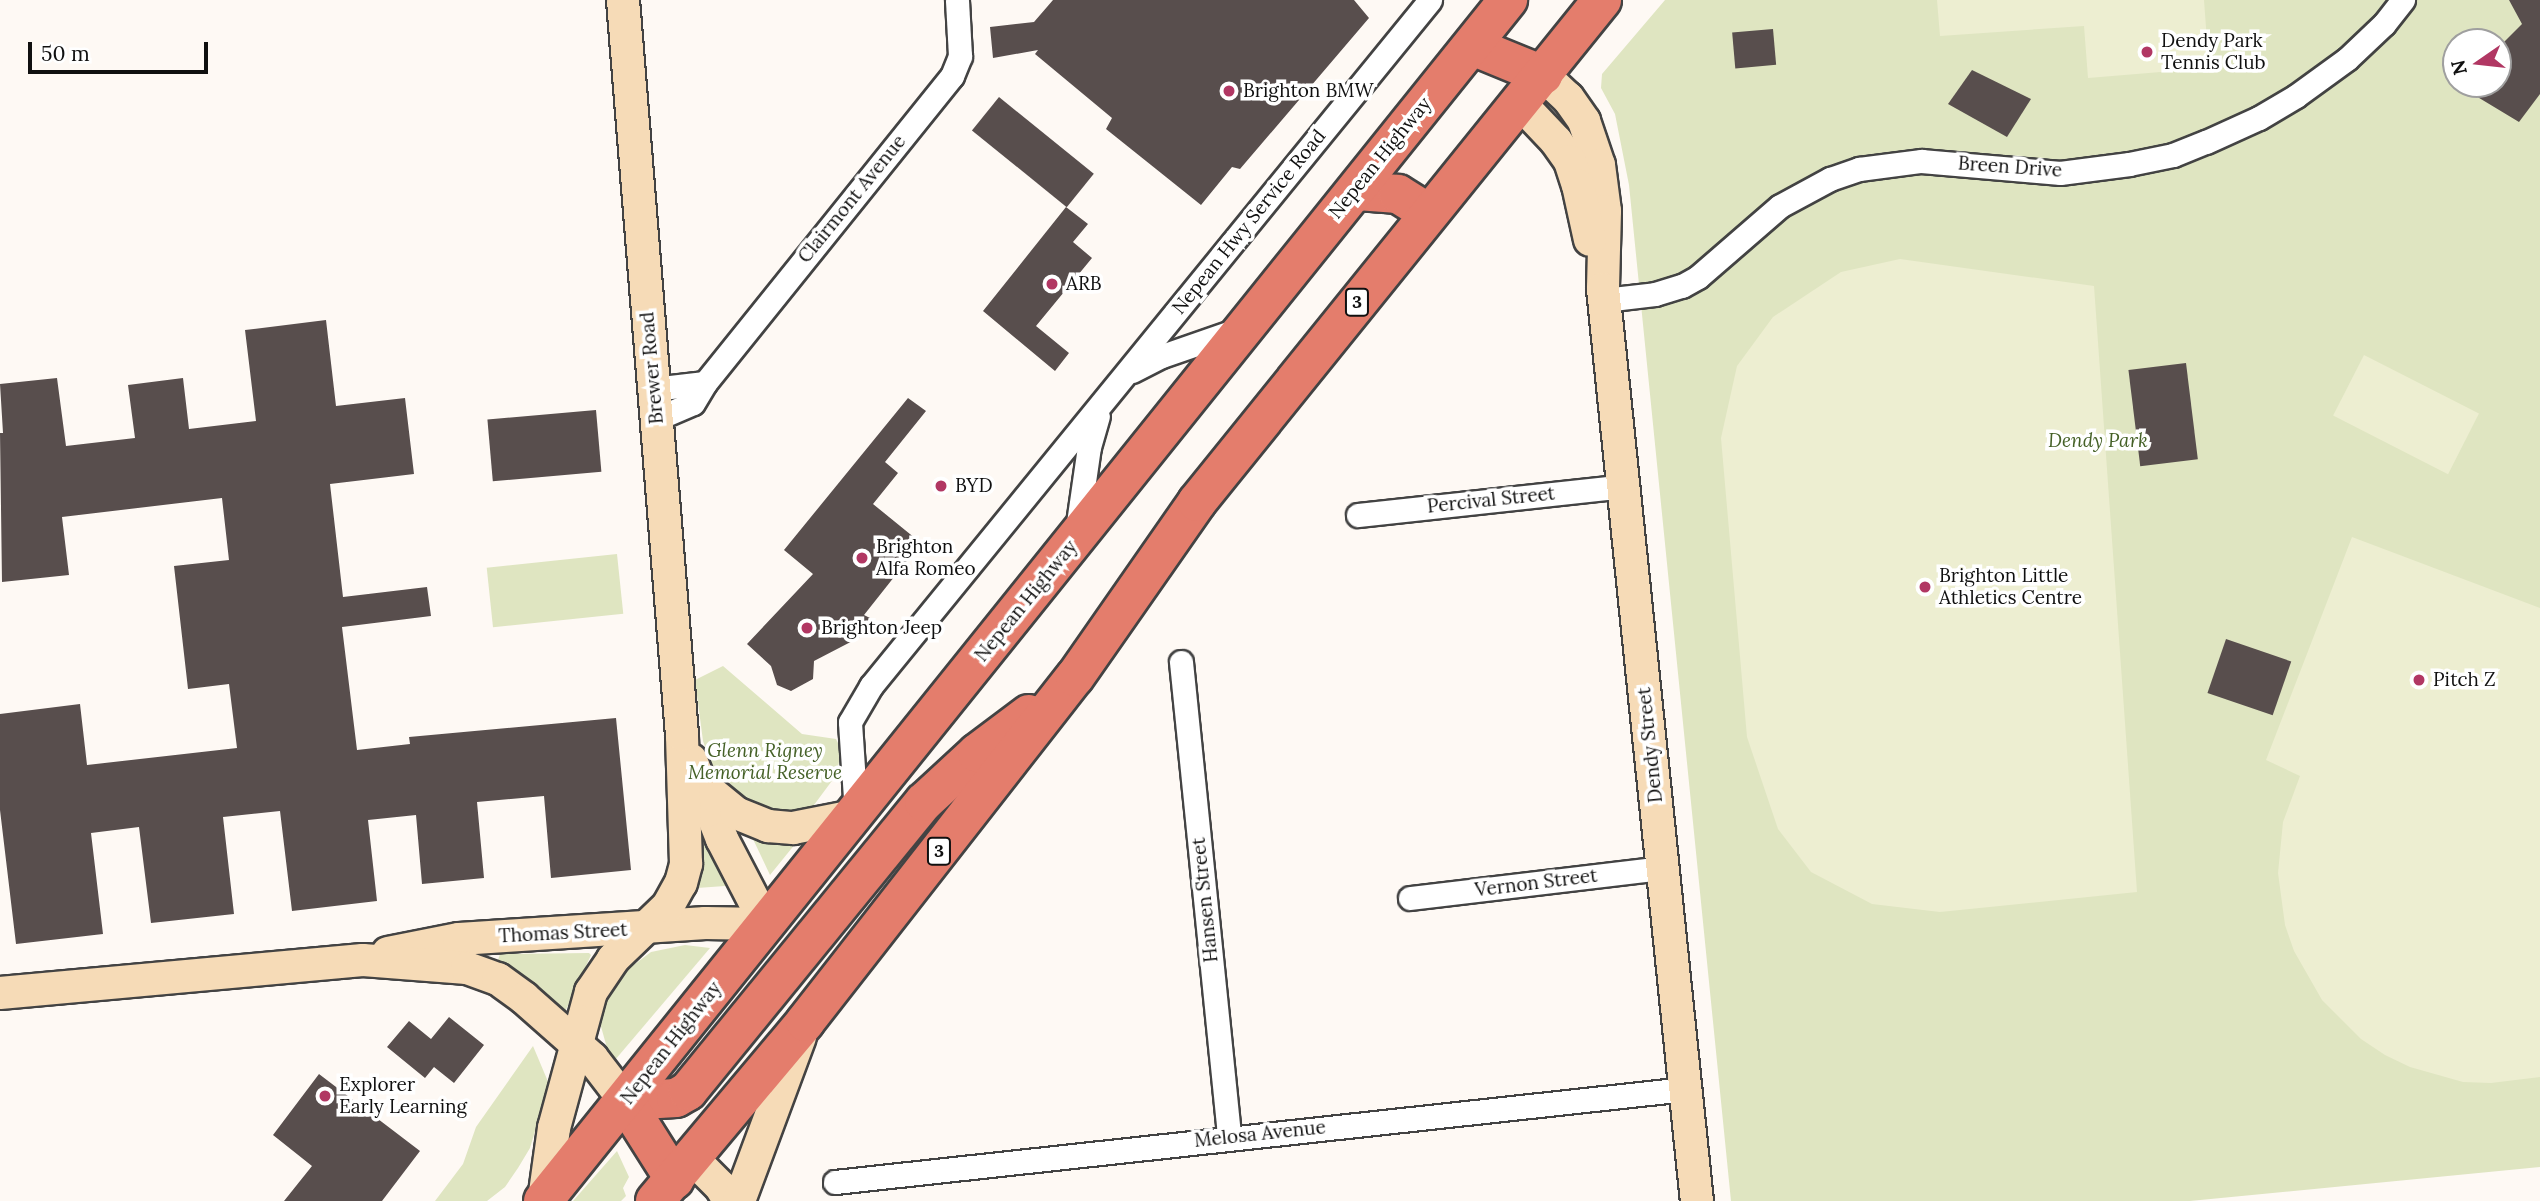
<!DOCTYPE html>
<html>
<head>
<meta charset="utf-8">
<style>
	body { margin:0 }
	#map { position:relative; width:2540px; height:1201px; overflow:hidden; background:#fef9f4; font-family:Lora,serif }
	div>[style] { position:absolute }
	.green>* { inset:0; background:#dfe5c1; transform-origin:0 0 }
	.pitch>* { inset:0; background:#edeed1; transform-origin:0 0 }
	.building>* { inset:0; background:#584e4d; transform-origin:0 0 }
	.roads { filter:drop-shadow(2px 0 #434343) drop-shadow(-2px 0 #434343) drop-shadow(0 2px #434343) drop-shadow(0 -2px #434343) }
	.street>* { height:23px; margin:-11.5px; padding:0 11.5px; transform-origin:11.5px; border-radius:11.5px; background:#fff }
	.secondary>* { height:32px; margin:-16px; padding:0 16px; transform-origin:16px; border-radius:16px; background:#f6dbb7 }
	.highway>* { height:38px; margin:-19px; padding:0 19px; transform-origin:19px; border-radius:19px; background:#e47d6c }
	.dots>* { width:19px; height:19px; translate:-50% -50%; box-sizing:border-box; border:4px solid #fff; border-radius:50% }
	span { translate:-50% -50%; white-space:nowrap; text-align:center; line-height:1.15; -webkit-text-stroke:7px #fff; paint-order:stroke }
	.shield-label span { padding:2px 5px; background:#fff; border:2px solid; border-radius:5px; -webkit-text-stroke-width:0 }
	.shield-label { font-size:18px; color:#101010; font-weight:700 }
	.poi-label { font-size:19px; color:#101010 }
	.left { translate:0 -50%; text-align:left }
	.street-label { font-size:19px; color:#101010 }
	.park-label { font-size:19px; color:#456127; font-style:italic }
	.north { position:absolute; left:2442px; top:28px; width:70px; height:70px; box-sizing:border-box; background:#fff; border:2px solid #9f9f9f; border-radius:50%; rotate:256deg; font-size:19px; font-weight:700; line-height:28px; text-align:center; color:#101010 }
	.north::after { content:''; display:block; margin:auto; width:24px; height:32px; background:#b13763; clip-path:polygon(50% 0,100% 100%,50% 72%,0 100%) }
	.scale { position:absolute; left:28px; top:42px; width:180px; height:32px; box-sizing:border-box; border:4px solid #101010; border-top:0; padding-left:9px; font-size:21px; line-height:24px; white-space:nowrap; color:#101010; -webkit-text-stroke:5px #fff; paint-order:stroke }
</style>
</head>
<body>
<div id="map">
	<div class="green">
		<i style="clip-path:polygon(evenodd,1665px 0,2540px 0,2540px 1167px,2190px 1201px,1731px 1201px,1629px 185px,1615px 114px,1601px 88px,1602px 74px,1665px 0,2456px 42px,2498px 42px,2498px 84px,2456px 84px,2456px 42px)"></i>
		<i style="left:617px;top:554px;width:60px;height:131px;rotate:84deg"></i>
		<i style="clip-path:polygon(723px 666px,802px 734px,836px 739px,841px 749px,837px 774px,811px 809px,793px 817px,752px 807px,728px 788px,712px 766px,703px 741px,695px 680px)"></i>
		<i style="clip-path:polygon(702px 824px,729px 884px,725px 886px,697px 888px,699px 873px,696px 826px)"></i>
		<i style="clip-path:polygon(752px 837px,775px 840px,800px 838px,770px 875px)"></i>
		<i style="clip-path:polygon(685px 945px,710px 948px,615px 1060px,607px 1048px,600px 1023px,608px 994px,619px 976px,651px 952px)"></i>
		<i style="clip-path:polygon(589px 953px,591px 955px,564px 1014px,497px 963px,500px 954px)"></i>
		<i style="clip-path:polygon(533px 1046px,549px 1084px,530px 1148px,518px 1168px,505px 1187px,487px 1201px,435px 1201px,463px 1164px,476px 1127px)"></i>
		<i style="clip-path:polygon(617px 1151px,629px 1177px,623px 1188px,626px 1196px,621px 1201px,573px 1201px)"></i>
	</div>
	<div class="pitch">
		<i style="clip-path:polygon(1937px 0,2204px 0,2209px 68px,2088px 78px,2084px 26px,1940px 36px)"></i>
		<i style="clip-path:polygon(1900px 259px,2094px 286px,2137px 892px,1940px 912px,1872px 904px,1811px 872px,1778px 829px,1747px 737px,1721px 438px,1737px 366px,1773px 317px,1841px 272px)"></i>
		<i style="left:2364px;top:355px;width:129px;height:68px;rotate:27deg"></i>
		<i style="clip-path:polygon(2352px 537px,2540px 608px,2540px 1077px,2491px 1083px,2463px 1082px,2410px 1067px,2385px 1055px,2361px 1039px,2322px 1000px,2294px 951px,2285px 925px,2278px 873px,2283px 822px,2300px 776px,2266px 760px)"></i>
	</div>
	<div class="building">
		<i style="clip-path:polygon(1053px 0,1354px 0,1369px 18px,1240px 169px,1232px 167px,1201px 205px,1106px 129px,1112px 118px,1035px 54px,1038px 50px,993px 58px,990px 27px,1034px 22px)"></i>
		<i style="clip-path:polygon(2509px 0,2540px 0,2540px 94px,2519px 122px,2456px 84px,2498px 84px,2498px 48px,2522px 24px)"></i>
		<i style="left:1773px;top:29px;width:36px;height:41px;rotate:85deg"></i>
		<i style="clip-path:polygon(1972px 70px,2031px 99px,2007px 137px,1948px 104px)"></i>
		<i style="left:999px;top:97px;width:122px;height:43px;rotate:39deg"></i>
		<i style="clip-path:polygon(1066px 207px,1088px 224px,1073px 242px,1092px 258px,1036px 326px,1069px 353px,1055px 371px,983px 311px)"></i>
		<i style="clip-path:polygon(326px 320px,336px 406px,405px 398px,414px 474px,330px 484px,343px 597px,427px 587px,431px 616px,342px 627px,357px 750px,410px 744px,409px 737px,616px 718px,631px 870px,551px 878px,544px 796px,477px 802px,484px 878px,422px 884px,416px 815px,368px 820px,377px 901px,292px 911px,280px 811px,223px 817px,234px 914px,151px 923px,139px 827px,91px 833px,103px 934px,16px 944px,0 810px,0 714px,80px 704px,87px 765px,237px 748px,229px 684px,188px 689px,174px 566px,229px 560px,222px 498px,62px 517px,69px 575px,2px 582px,0 433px,3px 433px,0 384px,57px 378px,66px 446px,135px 438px,128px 385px,183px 378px,189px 429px,256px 421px,245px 330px)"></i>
		<i style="left:2186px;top:363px;width:97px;height:58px;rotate:83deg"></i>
		<i style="clip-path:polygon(908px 398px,926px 411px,885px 462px,898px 473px,873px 504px,921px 543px,864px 615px,874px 620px,866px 634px,814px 661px,813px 679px,791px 691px,777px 685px,771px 666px,747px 644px,813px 574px,784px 550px)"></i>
		<i style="left:596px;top:410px;width:62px;height:109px;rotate:85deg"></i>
		<i style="left:2226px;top:639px;width:69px;height:57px;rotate:19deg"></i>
		<i style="clip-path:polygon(449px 1017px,484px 1045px,454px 1083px,434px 1067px,425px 1078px,387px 1047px,409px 1021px,431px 1039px)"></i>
		<i style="clip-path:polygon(319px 1074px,420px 1151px,382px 1201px,284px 1201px,312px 1166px,273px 1135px)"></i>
	</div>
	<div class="roads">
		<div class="street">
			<i style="left:1604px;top:300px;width:51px;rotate:-6.7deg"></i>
			<i style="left:1655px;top:294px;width:28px;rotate:-17deg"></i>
			<i style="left:1682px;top:286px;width:18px;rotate:-29deg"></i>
			<i style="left:1698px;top:277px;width:108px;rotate:-40.9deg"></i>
			<i style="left:1780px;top:206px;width:57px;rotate:-28.4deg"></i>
			<i style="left:1830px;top:179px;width:31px;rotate:-19deg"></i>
			<i style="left:1859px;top:169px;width:63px;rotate:-7.4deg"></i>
			<i style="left:1921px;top:161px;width:140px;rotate:4.9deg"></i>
			<i style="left:2060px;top:173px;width:70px;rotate:-7.4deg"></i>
			<i style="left:2129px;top:164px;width:45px;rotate:-11.6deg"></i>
			<i style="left:2173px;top:155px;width:35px;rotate:-22deg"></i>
			<i style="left:2206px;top:142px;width:58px;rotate:-24.4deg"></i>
			<i style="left:2259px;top:118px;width:43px;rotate:-30.7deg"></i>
			<i style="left:2296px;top:96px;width:63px;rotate:-36deg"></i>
			<i style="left:2347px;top:59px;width:51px;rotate:-43.4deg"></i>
			<i style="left:2384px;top:24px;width:31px;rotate:-52deg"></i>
			<i style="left:1132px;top:371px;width:34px;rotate:-27deg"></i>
			<i style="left:1162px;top:356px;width:79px;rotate:-19.1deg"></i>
			<i style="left:653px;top:389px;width:52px;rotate:-6.6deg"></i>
			<i style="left:656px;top:419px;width:40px;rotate:-23.4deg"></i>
			<i style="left:693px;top:403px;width:23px;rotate:-59deg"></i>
			<i style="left:705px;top:383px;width:394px;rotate:-51.2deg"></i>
			<i style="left:952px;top:76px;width:22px;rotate:-68deg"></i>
			<i style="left:960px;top:56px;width:56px;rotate:-93.1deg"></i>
			<i style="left:1358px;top:515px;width:268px;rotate:-6.2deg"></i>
			<i style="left:1077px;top:530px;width:84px;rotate:-81.8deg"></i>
			<i style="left:1089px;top:447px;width:32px;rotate:-74deg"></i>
			<i style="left:1181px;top:662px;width:478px;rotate:84.2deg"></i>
			<i style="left:856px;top:813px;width:91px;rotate:-93.8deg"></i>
			<i style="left:850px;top:722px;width:42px;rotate:-59.7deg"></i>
			<i style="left:871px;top:686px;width:885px;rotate:-50.82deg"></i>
			<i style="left:1410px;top:898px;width:254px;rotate:-6.8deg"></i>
			<i style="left:835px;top:1182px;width:855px;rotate:-6.24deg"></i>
		</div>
		<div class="secondary">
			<i style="left:1543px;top:75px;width:34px;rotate:43deg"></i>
			<i style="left:1568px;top:98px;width:28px;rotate:55deg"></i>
			<i style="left:1584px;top:121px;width:46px;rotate:71.2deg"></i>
			<i style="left:1599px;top:165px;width:46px;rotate:82.6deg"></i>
			<i style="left:1605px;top:211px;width:78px;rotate:91.5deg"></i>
			<i style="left:1603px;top:289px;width:917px;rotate:84.12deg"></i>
			<i style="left:1520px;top:103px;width:52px;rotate:46.5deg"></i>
			<i style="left:1556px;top:141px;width:24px;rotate:55deg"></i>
			<i style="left:1570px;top:161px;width:25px;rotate:72deg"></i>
			<i style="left:1578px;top:185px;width:56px;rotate:77.7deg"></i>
			<i style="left:691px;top:760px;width:85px;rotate:68.6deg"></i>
			<i style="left:722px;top:839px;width:96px;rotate:62.6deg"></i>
			<i style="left:703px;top:786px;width:43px;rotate:39.3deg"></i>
			<i style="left:736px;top:813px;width:35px;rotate:22deg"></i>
			<i style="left:768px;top:826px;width:25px;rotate:5deg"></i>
			<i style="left:793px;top:828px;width:62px;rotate:-11.1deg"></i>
			<i style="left:388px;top:953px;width:72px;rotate:-11.2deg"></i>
			<i style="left:459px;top:939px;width:247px;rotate:-3.7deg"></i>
			<i style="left:705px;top:923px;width:61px;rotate:0.9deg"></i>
			<i style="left:0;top:993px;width:364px;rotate:-5.2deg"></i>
			<i style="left:363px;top:960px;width:104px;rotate:4.4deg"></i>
			<i style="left:467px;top:968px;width:33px;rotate:20deg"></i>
			<i style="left:498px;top:979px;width:32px;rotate:36deg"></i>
			<i style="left:524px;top:998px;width:91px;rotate:41.4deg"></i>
			<i style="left:592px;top:1058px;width:54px;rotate:52.5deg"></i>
			<i style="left:693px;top:1159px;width:40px;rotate:45deg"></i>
			<i style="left:721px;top:1187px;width:16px;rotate:60deg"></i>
			<i style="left:544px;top:1200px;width:73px;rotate:-82.1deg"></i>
			<i style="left:554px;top:1128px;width:141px;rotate:-74.8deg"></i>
			<i style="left:591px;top:992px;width:40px;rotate:-56deg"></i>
			<i style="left:613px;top:959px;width:76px;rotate:-43.9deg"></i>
			<i style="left:668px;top:906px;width:26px;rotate:-61deg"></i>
			<i style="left:681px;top:883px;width:20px;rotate:-75deg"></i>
			<i style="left:686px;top:864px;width:129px;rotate:-91.8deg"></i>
			<i style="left:682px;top:735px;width:737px;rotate:-94.59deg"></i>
			<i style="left:739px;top:1201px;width:175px;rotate:-69.6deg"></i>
		</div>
		<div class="highway">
			<i style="left:1472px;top:46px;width:77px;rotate:22.2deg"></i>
			<i style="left:1356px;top:191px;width:42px;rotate:4.1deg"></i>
			<i style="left:1398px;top:194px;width:36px;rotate:32deg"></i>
			<i style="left:625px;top:1101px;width:51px;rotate:-3.4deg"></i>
			<i style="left:676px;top:1098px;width:14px;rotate:-30deg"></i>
			<i style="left:688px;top:1091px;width:373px;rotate:-50.8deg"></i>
			<i style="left:924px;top:802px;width:72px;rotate:-42.8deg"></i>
			<i style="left:977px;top:753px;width:65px;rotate:-36.9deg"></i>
			<i style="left:625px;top:1101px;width:93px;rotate:57.7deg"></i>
			<i style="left:543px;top:1201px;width:1541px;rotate:-51.22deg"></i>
			<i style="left:655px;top:1201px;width:234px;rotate:-50deg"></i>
			<i style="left:805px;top:1022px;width:438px;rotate:-52deg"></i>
			<i style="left:1075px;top:677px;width:213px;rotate:-55.1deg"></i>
			<i style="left:1197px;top:502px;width:645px;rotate:-51.1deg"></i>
		</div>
	</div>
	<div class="dots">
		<i style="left:2147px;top:52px;background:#b13763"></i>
		<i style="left:1229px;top:91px;background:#b13763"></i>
		<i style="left:1052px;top:284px;background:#b13763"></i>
		<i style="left:941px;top:486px;background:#b13763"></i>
		<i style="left:862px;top:558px;background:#b13763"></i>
		<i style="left:1925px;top:587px;background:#b13763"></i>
		<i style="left:807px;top:628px;background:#b13763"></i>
		<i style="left:2419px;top:680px;background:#b13763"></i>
		<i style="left:325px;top:1096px;background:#b13763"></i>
	</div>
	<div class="shield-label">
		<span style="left:1357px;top:302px">3</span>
		<span style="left:939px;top:851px">3</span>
	</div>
	<div class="poi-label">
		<span class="left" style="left:2161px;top:52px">Dendy Park<br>Tennis Club</span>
		<span class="left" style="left:1243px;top:91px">Brighton BMW</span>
		<span class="left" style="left:1066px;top:284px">ARB</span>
		<span class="left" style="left:955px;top:486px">BYD</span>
		<span class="left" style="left:876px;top:558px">Brighton<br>Alfa Romeo</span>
		<span class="left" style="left:1939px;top:587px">Brighton Little<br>Athletics Centre</span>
		<span class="left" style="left:821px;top:628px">Brighton Jeep</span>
		<span class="left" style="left:2433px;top:680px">Pitch Z</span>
		<span class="left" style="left:339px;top:1096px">Explorer<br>Early Learning</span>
	</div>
	<div class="street-label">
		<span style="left:1380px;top:158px;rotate:-51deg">Nepean Highway</span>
		<span style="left:2010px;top:167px;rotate:4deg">Breen Drive</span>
		<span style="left:852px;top:199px;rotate:-51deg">Clairmont Avenue</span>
		<span style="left:1249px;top:222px;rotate:-51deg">Nepean Hwy Service Road</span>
		<span style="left:652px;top:368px;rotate:-95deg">Brewer Road</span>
		<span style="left:1491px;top:500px;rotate:-6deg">Percival Street</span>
		<span style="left:1026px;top:601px;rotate:-51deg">Nepean Highway</span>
		<span style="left:1650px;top:745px;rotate:-96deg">Dendy Street</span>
		<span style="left:1536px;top:883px;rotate:-7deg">Vernon Street</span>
		<span style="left:1205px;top:900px;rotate:-96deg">Hansen Street</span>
		<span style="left:563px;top:933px;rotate:-3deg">Thomas Street</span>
		<span style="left:671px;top:1043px;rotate:-52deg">Nepean Highway</span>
		<span style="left:1260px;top:1134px;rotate:-6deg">Melosa Avenue</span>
	</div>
	<div class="park-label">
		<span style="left:2098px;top:441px">Dendy Park</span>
		<span style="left:765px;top:762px">Glenn Rigney<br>Memorial Reserve</span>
	</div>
	<div class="north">N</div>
	<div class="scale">50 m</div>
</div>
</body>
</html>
